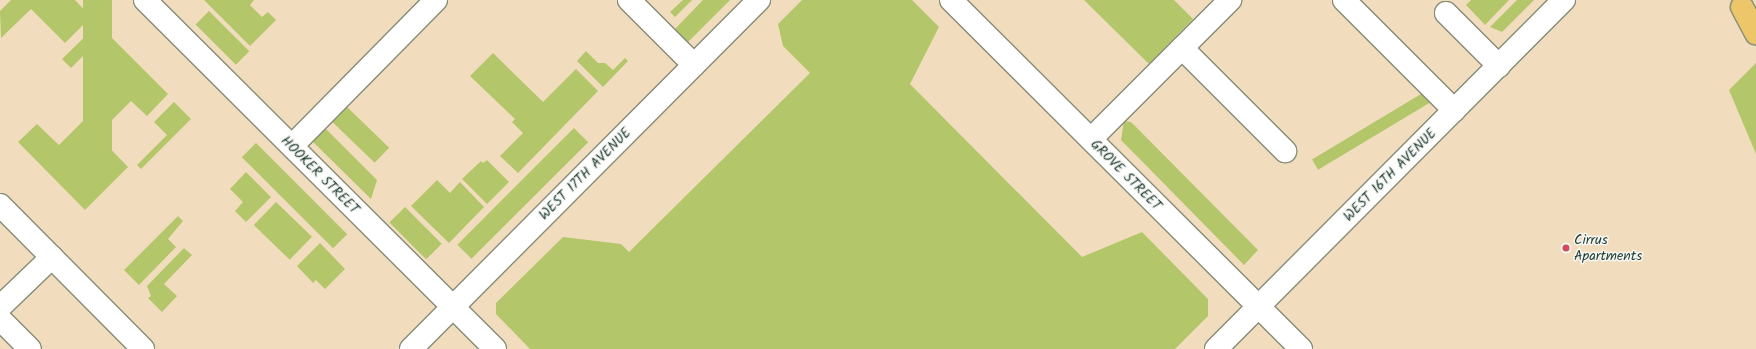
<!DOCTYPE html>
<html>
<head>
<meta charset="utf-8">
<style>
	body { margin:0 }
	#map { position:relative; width:1756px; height:349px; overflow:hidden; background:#f1ddbe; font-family:Kalam,sans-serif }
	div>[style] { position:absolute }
	.green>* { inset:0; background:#b4c66a; transform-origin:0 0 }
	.roads { filter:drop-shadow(1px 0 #888d79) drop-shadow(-1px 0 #888d79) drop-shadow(0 1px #888d79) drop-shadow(0 -1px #888d79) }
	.minor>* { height:22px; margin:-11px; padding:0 11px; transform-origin:11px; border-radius:11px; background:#fff }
	.major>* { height:22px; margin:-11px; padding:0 11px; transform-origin:11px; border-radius:11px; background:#ecc669 }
	.dots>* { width:11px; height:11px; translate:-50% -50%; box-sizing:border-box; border:2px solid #f6f6f2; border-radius:50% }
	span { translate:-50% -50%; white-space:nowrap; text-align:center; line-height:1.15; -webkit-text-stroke:3px #f6f6f2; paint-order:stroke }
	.street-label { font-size:14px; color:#1f3d34 }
	.poi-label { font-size:14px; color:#1f3d34 }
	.left { translate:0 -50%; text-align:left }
</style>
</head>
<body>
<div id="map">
	<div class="green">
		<i style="clip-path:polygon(11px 0,75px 0,91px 17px,65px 43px,31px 9px,1px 38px,0 11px)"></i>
		<i style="left:83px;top:0;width:29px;height:159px"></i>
		<i style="clip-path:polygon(204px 0,254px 0,250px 5px,262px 17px,268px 12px,276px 20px,250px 46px)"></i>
		<i style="clip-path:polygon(683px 0,692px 0,675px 17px,670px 12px)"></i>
		<i style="clip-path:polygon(703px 0,730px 0,687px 43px,674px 30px)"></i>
		<i style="clip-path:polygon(802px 0,912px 0,939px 27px,910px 84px,1082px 257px,1142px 232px,1208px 299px,1208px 316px,1175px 349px,530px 349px,496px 314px,496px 303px,563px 237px,621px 244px,629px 252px,810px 73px,783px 46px,778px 24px)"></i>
		<i style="clip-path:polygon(1084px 0,1174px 0,1193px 19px,1149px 64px)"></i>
		<i style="clip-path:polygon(1471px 0,1509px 0,1485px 25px,1466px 5px)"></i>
		<i style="clip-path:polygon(1517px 0,1534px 0,1502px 32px,1490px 27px)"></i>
		<i style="left:209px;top:11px;width:57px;height:19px;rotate:45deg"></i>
		<i style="clip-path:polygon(98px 24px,168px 94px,147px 116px,131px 101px,97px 135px,128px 167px,85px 210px,18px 142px,37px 124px,59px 145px,102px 102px,95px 95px,109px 80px,84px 55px,71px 68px,62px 59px)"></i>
		<i style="clip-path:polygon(586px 51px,598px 63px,605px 63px,613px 70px,625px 58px,628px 61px,603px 87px,577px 61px)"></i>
		<i style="clip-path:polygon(493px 53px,543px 102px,576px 69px,598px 91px,518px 173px,500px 156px,523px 133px,512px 122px,515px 119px,470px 76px)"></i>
		<i style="clip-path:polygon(1756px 63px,1756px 154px,1729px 90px)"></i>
		<i style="left:1426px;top:91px;width:12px;height:133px;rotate:59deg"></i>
		<i style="clip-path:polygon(174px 102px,191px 119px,141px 169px,137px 165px,167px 135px,154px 122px)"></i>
		<i style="left:346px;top:106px;width:60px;height:21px;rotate:44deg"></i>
		<i style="clip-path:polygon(1124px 121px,1131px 122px,1258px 250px,1244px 265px,1121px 140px)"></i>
		<i style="clip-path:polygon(323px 126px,377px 180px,371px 199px,310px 139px)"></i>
		<i style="left:574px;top:128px;width:20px;height:165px;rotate:45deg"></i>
		<i style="left:256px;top:143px;width:129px;height:20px;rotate:45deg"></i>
		<i style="clip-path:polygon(487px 160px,509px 182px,487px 204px,462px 179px,481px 161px,483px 163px)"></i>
		<i style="clip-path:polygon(246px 172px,271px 197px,246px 222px,235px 211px,243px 202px,230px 189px)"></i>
		<i style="clip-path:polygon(437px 180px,450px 193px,460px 182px,484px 207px,449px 243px,411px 206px)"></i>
		<i style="left:276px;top:202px;width:50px;height:32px;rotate:44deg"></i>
		<i style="left:405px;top:207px;width:52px;height:22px;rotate:45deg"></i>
		<i style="clip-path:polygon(178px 216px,183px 221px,168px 239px,176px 247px,139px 285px,124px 270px)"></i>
		<i style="clip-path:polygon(320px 243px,345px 269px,325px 289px,316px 280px,313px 283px,297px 266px)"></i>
		<i style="clip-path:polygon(184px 248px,192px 255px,164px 284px,177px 296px,162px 312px,148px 298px,151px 296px,147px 286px)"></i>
	</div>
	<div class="roads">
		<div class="minor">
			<i style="left:145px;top:0;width:494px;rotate:44.9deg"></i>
			<i style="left:629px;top:0;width:92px;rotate:45deg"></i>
			<i style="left:951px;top:0;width:494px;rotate:44.9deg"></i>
			<i style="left:1344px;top:0;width:156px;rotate:45deg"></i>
			<i style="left:1446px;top:13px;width:75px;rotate:45deg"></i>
			<i style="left:1182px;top:48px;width:146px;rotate:45deg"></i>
			<i style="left:1091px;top:139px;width:197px;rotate:-45deg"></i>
			<i style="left:292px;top:146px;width:205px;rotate:-45.4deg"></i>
			<i style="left:0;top:205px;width:203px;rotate:45.2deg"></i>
			<i style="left:0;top:307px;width:72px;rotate:-43.9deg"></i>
			<i style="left:0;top:319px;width:42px;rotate:45deg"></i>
			<i style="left:411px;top:349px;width:493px;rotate:-45.1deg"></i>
			<i style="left:1216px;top:349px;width:493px;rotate:-45.1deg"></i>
		</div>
		<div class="major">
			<i style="left:1742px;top:7px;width:30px;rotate:62deg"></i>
		</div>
	</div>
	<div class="dots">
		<i style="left:1566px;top:248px;background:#d1495b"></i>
	</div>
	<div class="street-label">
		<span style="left:585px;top:174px;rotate:-45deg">WEST 17TH AVENUE</span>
		<span style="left:320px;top:175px;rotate:45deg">HOOKER STREET</span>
		<span style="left:1126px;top:175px;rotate:45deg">GROVE STREET</span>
		<span style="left:1390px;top:175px;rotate:-45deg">WEST 16TH AVENUE</span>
	</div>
	<div class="poi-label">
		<span class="left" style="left:1574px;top:248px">Cirrus<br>Apartments</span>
	</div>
</div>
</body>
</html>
